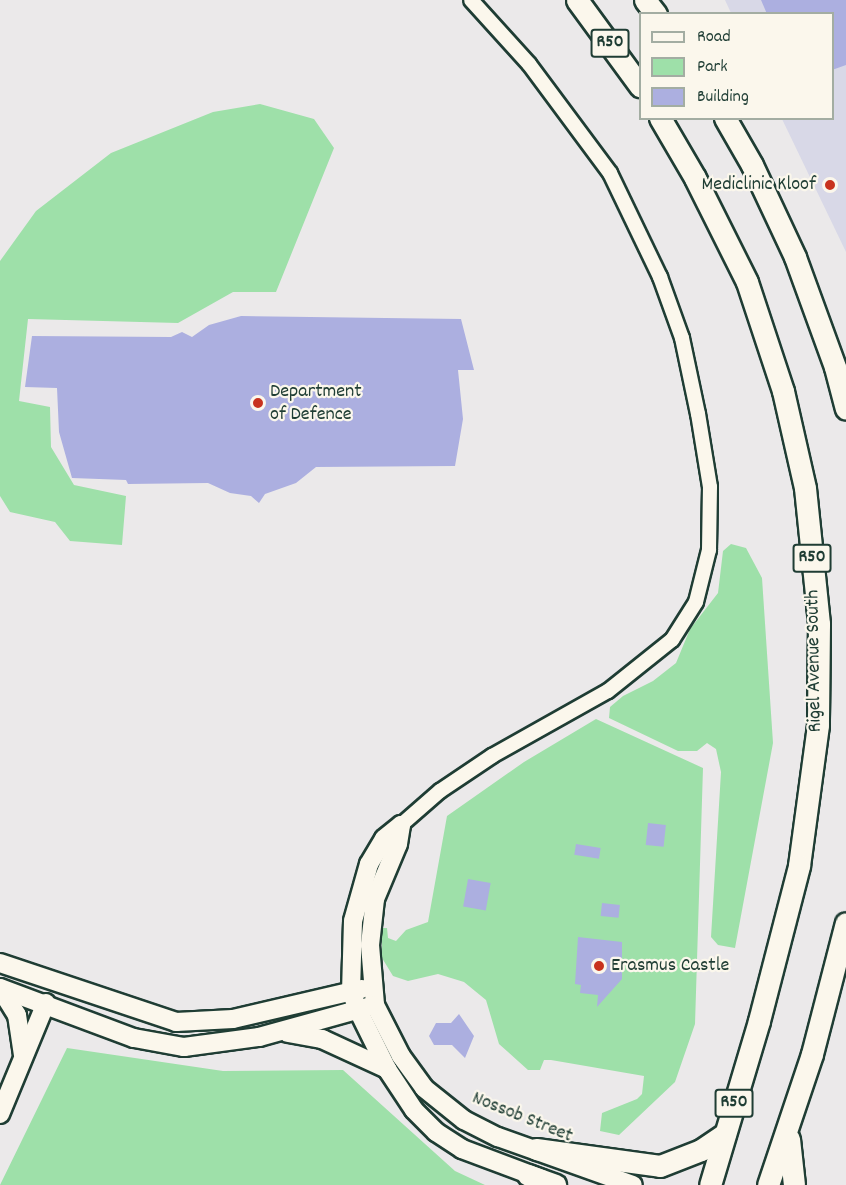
<!DOCTYPE html>
<html>
<head>
<meta charset="utf-8">
<style>
	body { margin:0 }
	#map { position:relative; width:846px; height:1185px; overflow:hidden; background:#ebe9ea; font-family:Dekko,sans-serif }
	div>[style] { position:absolute }
	.built>* { inset:0; background:#d8d8e7 }
	.green>* { inset:0; background:#9ee0a9 }
	.building>* { inset:0; background:#acafe0; transform-origin:0 0 }
	.roads { filter:drop-shadow(2px 0 #1f3d34) drop-shadow(-2px 0 #1f3d34) drop-shadow(0 2px #1f3d34) drop-shadow(0 -2px #1f3d34) }
	.street>* { height:14px; margin:-7px; padding:0 7px; transform-origin:7px; border-radius:7px; background:#fbf7ec }
	.secondary>* { height:18px; margin:-9px; padding:0 9px; transform-origin:9px; border-radius:9px; background:#fbf7ec }
	.primary>* { height:21px; margin:-10.5px; padding:0 10.5px; transform-origin:10.5px; border-radius:10.5px; background:#fbf7ec }
	.dots>* { width:16px; height:16px; translate:-50% -50%; box-sizing:border-box; border:3px solid #fbf7ec; border-radius:50% }
	span { translate:-50% -50%; white-space:nowrap; text-align:center; line-height:1.15; -webkit-text-stroke:4.5px #fbf7ec; paint-order:stroke }
	.shield-label span { padding:2px 4px; background:#fbf7ec; border:2px solid; border-radius:4px; -webkit-text-stroke-width:0 }
	.shield-label { font-size:18px; color:#1f3d34; font-weight:700 }
	.poi-label { font-size:20px; color:#1f3d34 }
	.right { translate:-100% -50%; text-align:right }
	.left { translate:0 -50%; text-align:left }
	.street-label { font-size:20px; color:#1f3d34 }
	.legend { position:absolute; left:639px; top:12px; width:195px; height:108px; box-sizing:border-box; background:#fbf7ec; border:2px solid #a3ada2; margin:0; padding:8px 10px; list-style:none; font-size:18px; color:#1f3d34 }
	.legend li { display:flex; align-items:center; gap:12px; height:30px }
	.legend b { width:30px; border:2px solid #a3ada2 }
</style>
</head>
<body>
<div id="map">
	<div class="built">
		<i style="clip-path:polygon(725px 0,846px 0,846px 252px,782px 119px,832px 118px,832px 14px,731px 13px)"></i>
	</div>
	<div class="green">
		<i style="clip-path:polygon(260px 104px,314px 119px,334px 148px,276px 292px,233px 292px,178px 323px,28px 319px,19px 401px,50px 407px,51px 447px,74px 485px,126px 496px,122px 545px,70px 541px,55px 522px,10px 512px,0 496px,0 261px,36px 211px,111px 153px,213px 112px)"></i>
		<i style="clip-path:polygon(731px 544px,746px 548px,762px 578px,773px 743px,735px 948px,718px 945px,711px 937px,721px 772px,716px 749px,707px 743px,697px 751px,678px 751px,609px 718px,610px 707px,623px 696px,653px 681px,676px 663px,690px 629px,718px 593px,723px 551px)"></i>
		<i style="clip-path:polygon(596px 719px,703px 768px,695px 1024px,675px 1082px,619px 1135px,600px 1131px,602px 1113px,637px 1099px,642px 1094px,644px 1076px,551px 1060px,544px 1060px,540px 1070px,528px 1070px,499px 1044px,486px 1000px,464px 982px,438px 974px,408px 981px,393px 976px,382px 958px,382px 928px,387px 928px,388px 938px,396px 941px,406px 930px,428px 922px,447px 816px,524px 762px)"></i>
		<i style="clip-path:polygon(67px 1048px,223px 1071px,343px 1070px,455px 1171px,485px 1185px,0 1185px)"></i>
	</div>
	<div class="building">
		<i style="clip-path:polygon(761px 0,846px 0,846px 65px,832px 70px,832px 14px,767px 14px)"></i>
		<i style="clip-path:polygon(241px 316px,461px 319px,474px 370px,458px 370px,463px 419px,455px 466px,316px 467px,296px 483px,265px 494px,259px 503px,251px 496px,230px 493px,208px 483px,128px 484px,126px 480px,72px 478px,59px 432px,57px 388px,25px 387px,32px 336px,171px 337px,182px 332px,192px 337px,209px 325px)"></i>
		<i style="left:648px;top:823px;width:18px;height:22px;rotate:6deg"></i>
		<i style="left:576px;top:844px;width:25px;height:11px;rotate:9deg"></i>
		<i style="left:468px;top:879px;width:23px;height:28px;rotate:10deg"></i>
		<i style="left:602px;top:903px;width:18px;height:13px;rotate:6deg"></i>
		<i style="clip-path:polygon(578px 937px,622px 942px,622px 979px,597px 1007px,598px 995px,580px 993px,581px 985px,575px 984px)"></i>
		<i style="clip-path:polygon(459px 1014px,474px 1036px,465px 1058px,452px 1045px,434px 1045px,429px 1036px,436px 1023px,451px 1023px)"></i>
	</div>
	<div class="roads">
		<div class="street">
			<i style="left:401px;top:825px;width:52px;rotate:-41.1deg"></i>
			<i style="left:440px;top:791px;width:63px;rotate:-33.9deg"></i>
			<i style="left:492px;top:756px;width:133px;rotate:-29.3deg"></i>
			<i style="left:608px;top:691px;width:82px;rotate:-38.6deg"></i>
			<i style="left:672px;top:640px;width:45px;rotate:-57.7deg"></i>
			<i style="left:696px;top:602px;width:54px;rotate:-76deg"></i>
			<i style="left:709px;top:550px;width:63px;rotate:-89.1deg"></i>
			<i style="left:710px;top:487px;width:74px;rotate:-99.3deg"></i>
			<i style="left:698px;top:414px;width:78px;rotate:-101.9deg"></i>
			<i style="left:682px;top:338px;width:65px;rotate:-109.8deg"></i>
			<i style="left:660px;top:277px;width:115px;rotate:-115.7deg"></i>
			<i style="left:610px;top:173px;width:136px;rotate:-126.6deg"></i>
			<i style="left:529px;top:64px;width:86px;rotate:-132.2deg"></i>
		</div>
		<div class="secondary">
			<i style="left:401px;top:825px;width:19px;rotate:99deg"></i>
			<i style="left:398px;top:844px;width:60px;rotate:112.7deg"></i>
			<i style="left:375px;top:899px;width:46px;rotate:96.2deg"></i>
			<i style="left:370px;top:945px;width:60px;rotate:85.2deg"></i>
			<i style="left:375px;top:1005px;width:57px;rotate:63deg"></i>
			<i style="left:401px;top:1056px;width:39px;rotate:54deg"></i>
			<i style="left:424px;top:1088px;width:51px;rotate:38.7deg"></i>
			<i style="left:464px;top:1120px;width:38px;rotate:27deg"></i>
			<i style="left:498px;top:1137px;width:143px;rotate:19.6deg"></i>
			<i style="left:401px;top:825px;width:22px;rotate:141deg"></i>
			<i style="left:384px;top:839px;width:29px;rotate:121deg"></i>
			<i style="left:369px;top:864px;width:59px;rotate:105.7deg"></i>
			<i style="left:353px;top:921px;width:70px;rotate:91.6deg"></i>
			<i style="left:351px;top:991px;width:20px;rotate:70deg"></i>
			<i style="left:358px;top:1010px;width:66px;rotate:63.8deg"></i>
			<i style="left:387px;top:1069px;width:49px;rotate:56.6deg"></i>
			<i style="left:414px;top:1110px;width:31px;rotate:45deg"></i>
			<i style="left:436px;top:1132px;width:31px;rotate:33deg"></i>
			<i style="left:462px;top:1149px;width:85px;rotate:20.6deg"></i>
			<i style="left:0;top:963px;width:186px;rotate:18.5deg"></i>
			<i style="left:176px;top:1022px;width:57px;rotate:-3deg"></i>
			<i style="left:233px;top:1019px;width:132px;rotate:-13.1deg"></i>
			<i style="left:0;top:988px;width:143px;rotate:20.5deg"></i>
			<i style="left:134px;top:1038px;width:51px;rotate:10.2deg"></i>
			<i style="left:184px;top:1047px;width:76px;rotate:-7.6deg"></i>
			<i style="left:259px;top:1037px;width:112px;rotate:-15.5deg"></i>
			<i style="left:0;top:988px;width:32px;rotate:58deg"></i>
			<i style="left:17px;top:1015px;width:40px;rotate:81.5deg"></i>
			<i style="left:288px;top:1033px;width:35px;rotate:10deg"></i>
			<i style="left:322px;top:1039px;width:72px;rotate:24.8deg"></i>
			<i style="left:0;top:1114px;width:120px;rotate:-67.5deg"></i>
		</div>
		<div class="primary">
			<i style="left:577px;top:0;width:107px;rotate:53.8deg"></i>
			<i style="left:645px;top:0;width:18px;rotate:52deg"></i>
			<i style="left:660px;top:118px;width:69px;rotate:59.7deg"></i>
			<i style="left:695px;top:178px;width:116px;rotate:63.4deg"></i>
			<i style="left:747px;top:282px;width:115px;rotate:71.7deg"></i>
			<i style="left:783px;top:391px;width:99px;rotate:77.2deg"></i>
			<i style="left:805px;top:488px;width:137px;rotate:84.1deg"></i>
			<i style="left:819px;top:624px;width:101px;rotate:90.6deg"></i>
			<i style="left:818px;top:725px;width:142px;rotate:97.7deg"></i>
			<i style="left:799px;top:866px;width:160px;rotate:104.5deg"></i>
			<i style="left:759px;top:1021px;width:171px;rotate:106.6deg"></i>
			<i style="left:725px;top:118px;width:54px;rotate:60.1deg"></i>
			<i style="left:752px;top:165px;width:102px;rotate:64.9deg"></i>
			<i style="left:795px;top:257px;width:117px;rotate:70deg"></i>
			<i style="left:835px;top:367px;width:43px;rotate:75.3deg"></i>
			<i style="left:789px;top:1139px;width:46px;rotate:83.8deg"></i>
			<i style="left:536px;top:1149px;width:125px;rotate:7.8deg"></i>
			<i style="left:660px;top:1166px;width:44px;rotate:-21.3deg"></i>
			<i style="left:701px;top:1150px;width:29px;rotate:-34deg"></i>
			<i style="left:528px;top:1175px;width:29px;rotate:20deg"></i>
			<i style="left:768px;top:1185px;width:138px;rotate:-71.4deg"></i>
			<i style="left:812px;top:1054px;width:135px;rotate:-75.5deg"></i>
		</div>
	</div>
	<div class="dots">
		<i style="left:830px;top:185px;background:#c8321e"></i>
		<i style="left:258px;top:403px;background:#c8321e"></i>
		<i style="left:599px;top:966px;background:#c8321e"></i>
	</div>
	<div class="shield-label">
		<span style="left:610px;top:43px">R50</span>
		<span style="left:812px;top:558px">R50</span>
		<span style="left:734px;top:1103px">R50</span>
	</div>
	<div class="poi-label">
		<span class="right" style="left:816px;top:185px">Mediclinic Kloof</span>
		<span class="left" style="left:270px;top:404px">Department<br>of Defence</span>
		<span class="left" style="left:611px;top:966px">Erasmus Castle</span>
	</div>
	<div class="street-label">
		<span style="left:815px;top:661px;rotate:-91deg">Rigel Avenue South</span>
		<span style="left:522px;top:1118px;rotate:22deg">Nossob Street</span>
	</div>
	<ul class="legend">
	<li><b style="height:8px;background:#fbf7ec"></b>Road</li>
	<li><b style="height:16px;background:#9ee0a9"></b>Park</li>
	<li><b style="height:16px;background:#acafe0"></b>Building</li>
	</ul>
</div>
</body>
</html>
